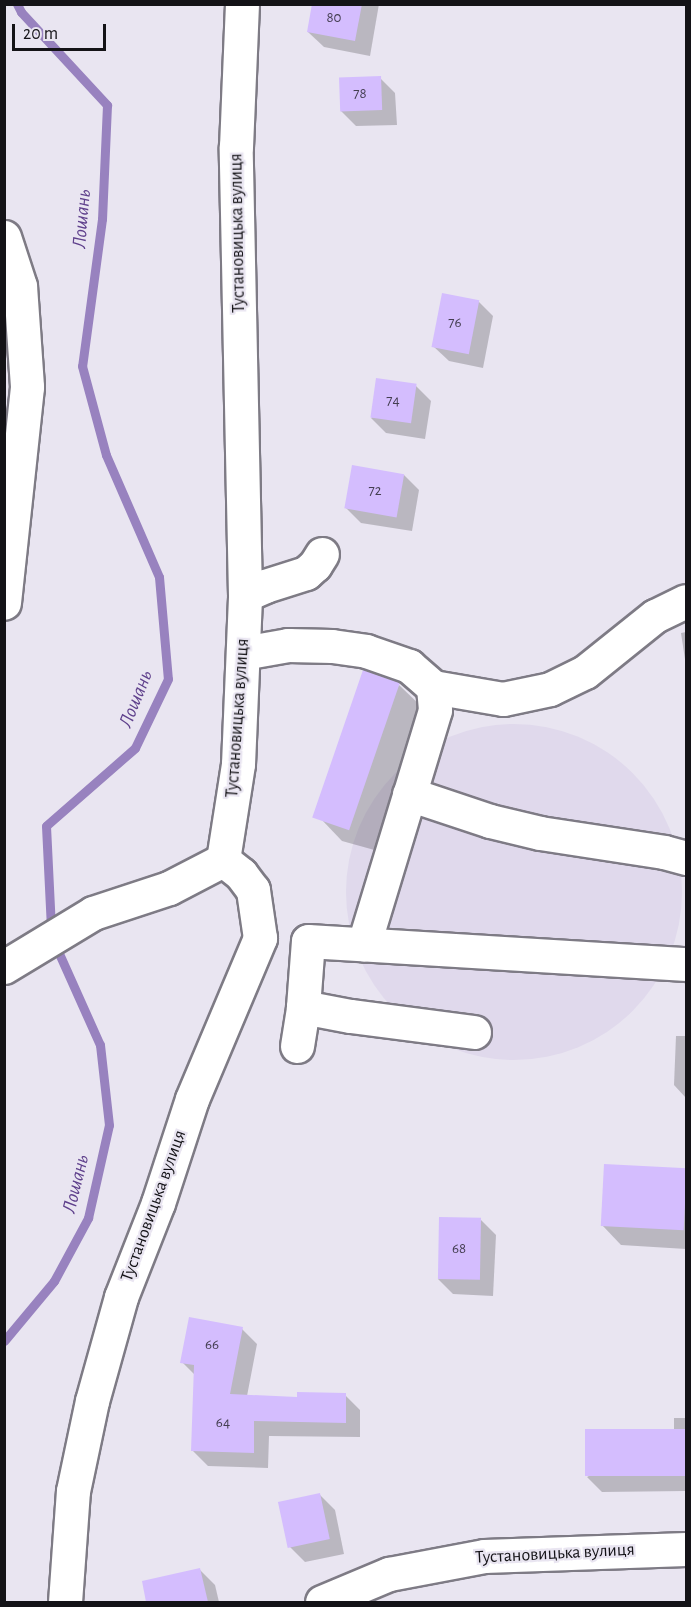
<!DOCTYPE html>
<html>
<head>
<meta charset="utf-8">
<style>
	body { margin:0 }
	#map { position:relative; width:691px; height:1607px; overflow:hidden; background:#e9e5f1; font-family:"Alegreya Sans",sans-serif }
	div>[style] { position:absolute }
	.built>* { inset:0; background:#e0d9ec }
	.round { border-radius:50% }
	.shadow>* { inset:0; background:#0003 }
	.stream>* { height:9px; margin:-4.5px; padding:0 4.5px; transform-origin:4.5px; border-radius:4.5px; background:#9882bf }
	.building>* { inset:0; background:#d4bdfe; transform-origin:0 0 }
	.roads { filter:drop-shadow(2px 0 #7e7b85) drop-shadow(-2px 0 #7e7b85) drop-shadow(0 2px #7e7b85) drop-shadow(0 -2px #7e7b85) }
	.minor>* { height:33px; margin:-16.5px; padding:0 16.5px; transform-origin:16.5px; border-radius:16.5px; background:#fff }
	span { translate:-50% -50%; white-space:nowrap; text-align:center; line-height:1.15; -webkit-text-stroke:4.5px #e9e5f1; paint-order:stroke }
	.number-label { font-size:15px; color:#443e51 }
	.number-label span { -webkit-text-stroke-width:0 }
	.street-label { font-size:18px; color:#141317 }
	.water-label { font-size:20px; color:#5f408c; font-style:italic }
	.frame { position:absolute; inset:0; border:6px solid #141317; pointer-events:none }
	.scale { position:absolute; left:12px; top:24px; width:94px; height:27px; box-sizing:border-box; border:3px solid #141317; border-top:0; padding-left:8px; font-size:18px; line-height:21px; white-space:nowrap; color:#141317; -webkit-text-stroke:4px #e9e5f1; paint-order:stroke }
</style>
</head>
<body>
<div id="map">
	<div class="built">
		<i class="round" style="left:346px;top:724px;width:336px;height:336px"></i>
	</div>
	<div class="shadow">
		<i style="clip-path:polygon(313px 4px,379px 4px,370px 56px,324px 47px,308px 32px)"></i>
		<i style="clip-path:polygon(380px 78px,395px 93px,397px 125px,356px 126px,341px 111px)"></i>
		<i style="clip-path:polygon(478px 301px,493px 316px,483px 368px,449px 361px,433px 346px)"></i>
		<i style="clip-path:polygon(416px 386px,431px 401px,425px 439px,386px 433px,371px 418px)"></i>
		<i style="clip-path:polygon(404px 475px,419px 490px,412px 531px,361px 523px,346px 508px)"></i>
		<i style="clip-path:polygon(686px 632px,686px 666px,681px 633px)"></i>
		<i style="clip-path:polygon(399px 685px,421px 706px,378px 851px,342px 841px,321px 819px)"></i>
		<i style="clip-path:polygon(676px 1036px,686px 1036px,686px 1098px,674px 1085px)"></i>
		<i style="clip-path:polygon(686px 1170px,686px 1249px,621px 1245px,602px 1225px)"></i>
		<i style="clip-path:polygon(481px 1220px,496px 1235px,493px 1296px,453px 1294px,438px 1279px)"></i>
		<i style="clip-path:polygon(242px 1329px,257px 1344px,247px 1396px,299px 1398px,345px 1395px,360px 1410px,360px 1437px,269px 1436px,268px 1468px,208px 1466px,193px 1451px,195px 1375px,182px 1362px)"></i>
		<i style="clip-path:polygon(674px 1418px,686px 1418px,686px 1491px,602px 1492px,587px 1477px,674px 1431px)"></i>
		<i style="clip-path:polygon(320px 1495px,335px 1510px,344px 1554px,305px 1562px,290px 1547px)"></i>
		<i style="clip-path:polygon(200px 1570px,215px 1585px,219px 1602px,148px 1602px,143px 1582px)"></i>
	</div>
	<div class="stream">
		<i style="left:17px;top:4px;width:9px;rotate:63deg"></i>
		<i style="left:21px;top:12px;width:127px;rotate:47.2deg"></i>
		<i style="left:107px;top:105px;width:114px;rotate:92.5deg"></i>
		<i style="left:102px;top:219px;width:148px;rotate:97.7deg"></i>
		<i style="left:82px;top:366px;width:92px;rotate:74.9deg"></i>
		<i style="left:106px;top:455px;width:133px;rotate:66.5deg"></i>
		<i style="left:159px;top:577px;width:102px;rotate:85deg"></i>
		<i style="left:168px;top:679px;width:76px;rotate:115.6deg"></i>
		<i style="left:135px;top:748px;width:118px;rotate:138.8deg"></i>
		<i style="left:46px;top:826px;width:103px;rotate:87.2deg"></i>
		<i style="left:4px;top:1341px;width:78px;rotate:-50.2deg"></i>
		<i style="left:54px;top:1281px;width:72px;rotate:-61.6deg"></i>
		<i style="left:88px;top:1218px;width:95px;rotate:-77.3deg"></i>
		<i style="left:109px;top:1125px;width:81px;rotate:-96.4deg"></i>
		<i style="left:100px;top:1045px;width:113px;rotate:-114.1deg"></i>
	</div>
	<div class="building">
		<i style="clip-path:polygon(312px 4px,362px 4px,355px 41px,307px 32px)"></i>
		<i style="left:381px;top:76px;width:34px;height:42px;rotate:88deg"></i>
		<i style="left:442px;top:293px;width:38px;height:55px;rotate:11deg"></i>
		<i style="left:376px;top:378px;width:41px;height:40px;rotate:8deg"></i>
		<i style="left:352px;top:465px;width:53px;height:44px;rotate:10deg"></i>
		<i style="left:363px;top:670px;width:39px;height:156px;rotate:19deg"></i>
		<i style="left:604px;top:1164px;width:83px;height:62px;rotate:3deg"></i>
		<i style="left:439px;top:1217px;width:42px;height:62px;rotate:1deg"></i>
		<i style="clip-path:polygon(189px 1317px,243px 1327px,230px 1394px,297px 1397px,297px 1392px,346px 1393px,346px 1423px,254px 1421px,254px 1453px,191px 1451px,194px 1365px,180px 1363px)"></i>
		<i style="left:687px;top:1429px;width:47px;height:102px;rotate:90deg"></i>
		<i style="left:320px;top:1493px;width:47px;height:43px;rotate:78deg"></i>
		<i style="clip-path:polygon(200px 1568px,208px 1602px,146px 1602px,142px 1581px)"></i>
	</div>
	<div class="roads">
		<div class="minor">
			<i style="left:4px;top:237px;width:52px;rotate:71.9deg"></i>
			<i style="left:20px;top:286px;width:101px;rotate:86deg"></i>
			<i style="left:27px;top:387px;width:217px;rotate:96.1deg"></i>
			<i style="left:245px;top:595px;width:22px;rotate:-24deg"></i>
			<i style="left:265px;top:586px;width:43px;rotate:-17.6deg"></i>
			<i style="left:306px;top:573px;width:12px;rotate:-42deg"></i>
			<i style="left:315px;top:565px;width:13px;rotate:-58deg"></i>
			<i style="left:243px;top:653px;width:46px;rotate:-10.1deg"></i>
			<i style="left:288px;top:645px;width:44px;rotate:1.3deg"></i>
			<i style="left:332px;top:646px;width:34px;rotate:8deg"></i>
			<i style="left:366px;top:651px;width:46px;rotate:19.2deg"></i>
			<i style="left:409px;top:666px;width:32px;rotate:41deg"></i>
			<i style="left:433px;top:687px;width:23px;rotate:85deg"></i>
			<i style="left:435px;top:710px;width:245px;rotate:106.9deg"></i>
			<i style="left:433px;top:687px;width:71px;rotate:9.7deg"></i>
			<i style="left:503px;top:699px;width:48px;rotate:-12deg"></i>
			<i style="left:550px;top:689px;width:39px;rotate:-26deg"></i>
			<i style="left:585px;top:672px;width:90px;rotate:-38.7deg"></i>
			<i style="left:655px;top:616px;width:34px;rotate:-26deg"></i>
			<i style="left:409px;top:794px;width:85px;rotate:18.4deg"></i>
			<i style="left:490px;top:821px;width:51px;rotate:13.5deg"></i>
			<i style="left:540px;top:833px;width:125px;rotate:8.7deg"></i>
			<i style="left:664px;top:852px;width:23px;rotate:15deg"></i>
			<i style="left:4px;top:967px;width:104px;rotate:-31.2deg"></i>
			<i style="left:93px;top:913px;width:80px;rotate:-18.2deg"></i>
			<i style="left:169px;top:888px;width:61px;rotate:-27.4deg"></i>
			<i style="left:474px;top:1032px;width:125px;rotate:-172.6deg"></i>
			<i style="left:350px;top:1016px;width:48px;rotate:-169.2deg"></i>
			<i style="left:303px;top:1007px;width:66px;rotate:-85.7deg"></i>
			<i style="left:308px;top:941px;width:379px;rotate:3.5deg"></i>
			<i style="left:297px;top:1046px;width:39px;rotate:-81deg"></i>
			<i style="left:65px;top:1602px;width:111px;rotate:-85.9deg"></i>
			<i style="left:73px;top:1491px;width:92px;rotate:-78.1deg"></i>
			<i style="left:92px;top:1401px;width:108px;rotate:-74.4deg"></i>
			<i style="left:121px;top:1297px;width:101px;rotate:-68.5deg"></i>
			<i style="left:158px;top:1203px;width:109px;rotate:-71.9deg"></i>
			<i style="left:192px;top:1099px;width:175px;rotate:-67.1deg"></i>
			<i style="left:260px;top:938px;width:49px;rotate:-98.3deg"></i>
			<i style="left:253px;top:890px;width:20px;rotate:-127deg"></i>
			<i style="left:241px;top:874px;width:23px;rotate:-142deg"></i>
			<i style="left:223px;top:860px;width:97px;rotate:-81.1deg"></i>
			<i style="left:238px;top:764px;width:169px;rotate:-87.6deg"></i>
			<i style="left:245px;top:595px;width:448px;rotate:-91.2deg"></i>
			<i style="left:236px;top:147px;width:143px;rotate:-87.6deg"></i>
			<i style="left:322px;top:1602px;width:73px;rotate:-22.7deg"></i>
			<i style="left:389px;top:1574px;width:97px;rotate:-10.7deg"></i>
			<i style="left:484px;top:1556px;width:202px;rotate:-2deg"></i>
		</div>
	</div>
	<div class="number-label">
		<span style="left:334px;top:18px">80</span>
		<span style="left:360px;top:94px">78</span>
		<span style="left:455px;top:323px">76</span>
		<span style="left:393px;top:401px">74</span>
		<span style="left:375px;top:491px">72</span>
		<span style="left:459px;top:1249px">68</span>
		<span style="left:212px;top:1345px">66</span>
		<span style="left:223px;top:1423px">64</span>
	</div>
	<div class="street-label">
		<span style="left:238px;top:233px;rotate:-91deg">Тустановицька вулиця</span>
		<span style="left:238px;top:718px;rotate:-86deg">Тустановицька вулиця</span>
		<span style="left:154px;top:1206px;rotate:-70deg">Тустановицька вулиця</span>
		<span style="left:555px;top:1554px;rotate:-3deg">Тустановицька вулиця</span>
	</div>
	<div class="water-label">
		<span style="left:82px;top:219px;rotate:-85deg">Лошань</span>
		<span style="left:136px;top:699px;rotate:-68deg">Лошань</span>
		<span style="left:76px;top:1184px;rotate:-76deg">Лошань</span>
	</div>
	<div class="frame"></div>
	<div class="scale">20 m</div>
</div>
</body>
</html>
